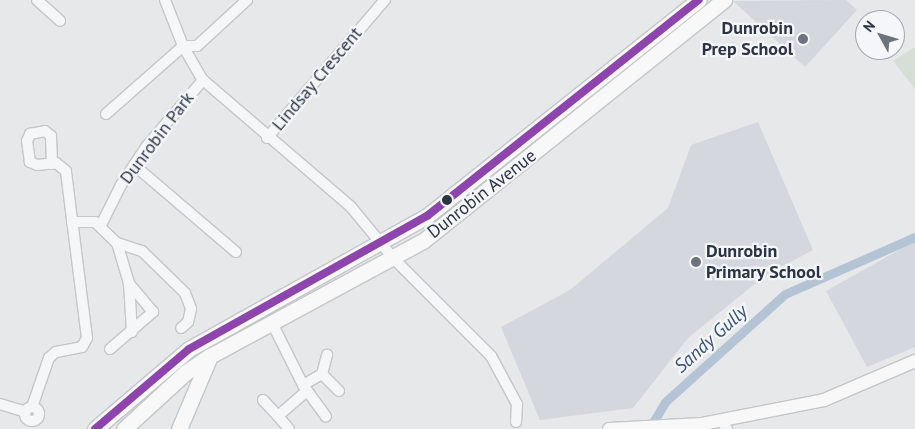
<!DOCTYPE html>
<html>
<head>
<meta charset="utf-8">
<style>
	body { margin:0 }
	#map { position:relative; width:915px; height:429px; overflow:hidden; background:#e6e8ea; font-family:"PT Sans",sans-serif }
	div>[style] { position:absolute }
	.built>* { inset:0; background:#d4d7dd }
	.green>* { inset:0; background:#d6ded6 }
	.canal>* { height:9px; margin:-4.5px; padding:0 4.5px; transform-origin:4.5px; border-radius:4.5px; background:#b4c4d5 }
	.roads { filter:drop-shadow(1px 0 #c4c6c8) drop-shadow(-1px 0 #c4c6c8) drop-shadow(0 1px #c4c6c8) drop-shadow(0 -1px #c4c6c8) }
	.minor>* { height:10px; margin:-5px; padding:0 5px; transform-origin:5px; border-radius:5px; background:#f5f6f7 }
	.minor>.ring { margin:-5px; padding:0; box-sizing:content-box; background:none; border:10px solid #f5f6f7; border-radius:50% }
	.major>* { height:12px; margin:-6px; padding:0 6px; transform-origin:6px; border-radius:6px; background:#f8f8f8 }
	.highway>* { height:15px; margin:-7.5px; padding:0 7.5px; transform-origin:7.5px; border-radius:7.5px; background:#f8f8f8 }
	.bus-1>* { height:8px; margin:-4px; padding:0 4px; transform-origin:4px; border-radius:4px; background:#8e44ad }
	.dots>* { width:14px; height:14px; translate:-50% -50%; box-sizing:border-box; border:2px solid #f4f6f9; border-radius:50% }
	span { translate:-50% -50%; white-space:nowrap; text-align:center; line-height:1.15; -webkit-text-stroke:4.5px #f4f6f9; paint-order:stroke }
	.poi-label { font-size:18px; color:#2b3445; font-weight:700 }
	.right { translate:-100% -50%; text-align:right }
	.left { translate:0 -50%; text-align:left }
	.street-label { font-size:18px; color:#2b3445 }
	.water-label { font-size:19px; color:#34527a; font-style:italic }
	.north { position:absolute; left:855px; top:10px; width:50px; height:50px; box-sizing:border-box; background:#f4f6f9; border:1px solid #a4a8b1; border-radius:50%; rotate:309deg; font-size:14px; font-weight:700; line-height:20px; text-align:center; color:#2b3445 }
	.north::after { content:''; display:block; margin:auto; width:18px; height:22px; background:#6c737f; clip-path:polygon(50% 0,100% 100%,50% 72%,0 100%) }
</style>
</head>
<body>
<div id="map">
	<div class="built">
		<i style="clip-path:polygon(846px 0,857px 10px,805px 67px,733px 1px)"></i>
		<i style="clip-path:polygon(758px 122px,813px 250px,766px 275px,688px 338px,633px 408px,540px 420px,501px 327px,570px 290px,668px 208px,691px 145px)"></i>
		<i style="clip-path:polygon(915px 241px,915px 347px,867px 367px,826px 291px)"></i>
	</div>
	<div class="green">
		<i style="clip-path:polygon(915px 47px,915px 89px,893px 61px)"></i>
	</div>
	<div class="canal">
		<i style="left:649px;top:429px;width:31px;rotate:-59deg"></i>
		<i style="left:665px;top:402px;width:161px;rotate:-42deg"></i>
		<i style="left:785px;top:294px;width:142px;rotate:-23.7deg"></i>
	</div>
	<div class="roads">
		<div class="minor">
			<i style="left:37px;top:0;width:31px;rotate:42deg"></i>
			<i style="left:165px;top:0;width:49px;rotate:68.6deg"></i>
			<i style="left:183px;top:46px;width:39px;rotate:60deg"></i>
			<i style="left:203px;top:80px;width:195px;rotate:40.6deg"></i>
			<i style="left:351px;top:207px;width:67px;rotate:50.4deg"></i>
			<i style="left:394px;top:259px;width:137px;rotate:45deg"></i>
			<i style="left:491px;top:356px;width:55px;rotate:61.6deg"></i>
			<i style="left:517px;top:404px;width:18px;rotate:93deg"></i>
			<i style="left:106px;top:114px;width:103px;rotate:-41.4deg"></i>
			<i style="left:183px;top:46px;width:14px"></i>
			<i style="left:197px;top:46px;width:68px;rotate:-42.6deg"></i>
			<i style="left:267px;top:138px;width:182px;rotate:-49.5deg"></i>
			<i style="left:134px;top:165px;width:134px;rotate:40.5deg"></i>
			<i style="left:72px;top:222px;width:23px"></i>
			<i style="left:95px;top:222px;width:30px;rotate:44deg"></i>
			<i style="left:117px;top:243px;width:42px;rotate:73.3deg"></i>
			<i style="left:129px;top:283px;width:49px;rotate:86.5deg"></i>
			<i style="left:101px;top:225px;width:45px;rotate:-63.4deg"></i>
			<i style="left:121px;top:185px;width:45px;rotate:-56.7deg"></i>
			<i style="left:146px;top:147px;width:88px;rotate:-49.6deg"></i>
			<i style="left:117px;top:243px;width:26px;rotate:18deg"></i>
			<i style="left:142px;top:251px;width:60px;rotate:44.3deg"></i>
			<i style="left:185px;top:293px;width:17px;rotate:69deg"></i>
			<i style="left:191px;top:309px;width:13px;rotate:103deg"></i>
			<i style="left:188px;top:322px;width:9px;rotate:139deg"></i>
			<i style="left:272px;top:323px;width:69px;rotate:63.4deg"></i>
			<i style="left:303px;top:385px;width:39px;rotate:54deg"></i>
			<i style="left:110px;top:349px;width:57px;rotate:-40.7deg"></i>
			<i style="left:153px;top:312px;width:38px;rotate:-130deg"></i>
			<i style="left:322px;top:374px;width:24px;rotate:45deg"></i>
			<i style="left:303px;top:385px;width:22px;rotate:-30deg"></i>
			<i style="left:322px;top:374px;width:20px;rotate:-75deg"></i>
			<i style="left:263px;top:400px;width:22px;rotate:47deg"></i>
			<i style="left:278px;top:416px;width:38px;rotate:-41deg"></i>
			<i style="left:0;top:404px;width:27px;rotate:17deg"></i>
			<i style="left:32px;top:407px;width:52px;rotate:-70.9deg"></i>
			<i style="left:49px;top:358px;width:9px;rotate:-41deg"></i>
			<i style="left:56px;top:352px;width:26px;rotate:-11deg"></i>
			<i style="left:82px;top:347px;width:10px;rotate:-61deg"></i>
			<i style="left:87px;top:338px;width:168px;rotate:-97.2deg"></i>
			<i style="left:66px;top:171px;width:13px;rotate:-141deg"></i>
			<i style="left:56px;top:163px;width:19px;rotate:174deg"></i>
			<i style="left:37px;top:165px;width:8px;rotate:-157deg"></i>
			<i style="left:30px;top:162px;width:21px;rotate:-98deg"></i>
			<i style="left:27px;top:141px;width:8px;rotate:-67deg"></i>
			<i style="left:30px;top:134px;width:15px;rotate:-11deg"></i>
			<i style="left:45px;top:131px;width:8px;rotate:40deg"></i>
			<i style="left:51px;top:136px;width:28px;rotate:88deg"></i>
			<i class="ring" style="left:25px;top:407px;width:4px;height:4px"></i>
			<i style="left:278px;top:416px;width:17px;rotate:50deg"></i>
			<i style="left:721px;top:420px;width:11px;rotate:56deg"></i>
		</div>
		<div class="major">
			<i style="left:609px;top:429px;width:93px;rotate:-3.1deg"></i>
			<i style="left:702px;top:424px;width:124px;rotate:-11.1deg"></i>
			<i style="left:824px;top:400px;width:99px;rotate:-23.2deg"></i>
		</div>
		<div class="highway">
			<i style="left:95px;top:429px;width:123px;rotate:-40.4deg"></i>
			<i style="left:189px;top:349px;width:273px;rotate:-29.2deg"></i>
			<i style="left:427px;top:216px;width:347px;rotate:-38.5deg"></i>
			<i style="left:124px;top:429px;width:84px;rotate:-42.6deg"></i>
			<i style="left:186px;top:372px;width:29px;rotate:-34deg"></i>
			<i style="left:210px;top:356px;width:242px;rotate:-28.4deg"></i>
			<i style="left:423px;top:241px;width:386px;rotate:-38.7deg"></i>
			<i style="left:179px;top:429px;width:79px;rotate:-67deg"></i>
		</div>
	</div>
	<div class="bus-1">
		<i style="left:95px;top:429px;width:123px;rotate:-40.4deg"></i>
		<i style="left:189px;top:349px;width:273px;rotate:-29.2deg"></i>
		<i style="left:427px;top:216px;width:347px;rotate:-38.5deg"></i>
	</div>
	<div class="dots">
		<i style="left:803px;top:39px;background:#6c737f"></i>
		<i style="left:447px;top:200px;background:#2b3445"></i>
		<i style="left:696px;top:262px;background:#6c737f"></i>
	</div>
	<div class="poi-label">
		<span class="right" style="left:793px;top:39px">Dunrobin<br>Prep School</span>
		<span class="left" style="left:706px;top:262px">Dunrobin<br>Primary School</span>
	</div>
	<div class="street-label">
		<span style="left:317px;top:79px;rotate:-50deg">Lindsay Crescent</span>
		<span style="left:157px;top:138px;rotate:-53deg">Dunrobin Park</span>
		<span style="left:482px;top:194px;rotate:-38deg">Dunrobin Avenue</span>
	</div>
	<div class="water-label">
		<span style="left:711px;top:339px;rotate:-42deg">Sandy Gully</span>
	</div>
	<div class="north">N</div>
</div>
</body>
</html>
